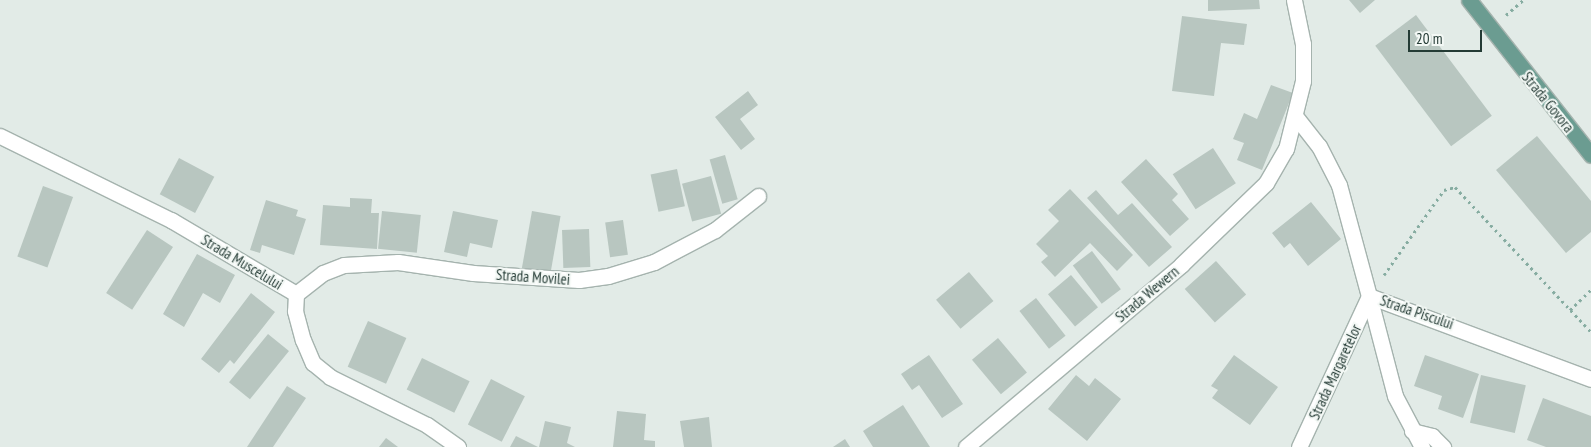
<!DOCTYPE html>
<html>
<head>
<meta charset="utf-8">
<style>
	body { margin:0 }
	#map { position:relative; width:1591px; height:447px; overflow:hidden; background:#e2ebe7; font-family:"PT Sans Narrow",sans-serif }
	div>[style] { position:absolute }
	.building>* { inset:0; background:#b8c6c0; transform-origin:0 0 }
	.path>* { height:3px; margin-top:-1.5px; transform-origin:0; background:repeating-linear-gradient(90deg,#86aca1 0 2.5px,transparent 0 6.5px) }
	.roads { filter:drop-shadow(1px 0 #a5b3ae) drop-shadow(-1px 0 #a5b3ae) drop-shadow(0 1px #a5b3ae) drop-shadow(0 -1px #a5b3ae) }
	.minor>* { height:15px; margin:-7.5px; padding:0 7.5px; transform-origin:7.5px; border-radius:7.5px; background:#fff }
	.major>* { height:15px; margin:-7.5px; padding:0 7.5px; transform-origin:7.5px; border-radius:7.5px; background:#6b9c91 }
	span { translate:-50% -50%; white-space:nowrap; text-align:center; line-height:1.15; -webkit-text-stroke:4px #f3f8f5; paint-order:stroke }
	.street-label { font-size:15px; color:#243b35 }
	.scale { position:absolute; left:1408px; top:30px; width:74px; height:22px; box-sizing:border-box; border:2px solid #243b35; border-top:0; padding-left:6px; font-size:15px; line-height:18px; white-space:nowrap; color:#243b35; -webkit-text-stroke:4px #f3f8f5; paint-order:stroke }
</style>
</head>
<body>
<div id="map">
	<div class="building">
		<i style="clip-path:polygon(1208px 0,1259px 0,1260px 9px,1208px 11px)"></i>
		<i style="clip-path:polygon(1349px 0,1375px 0,1360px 13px)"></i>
		<i style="left:1416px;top:15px;width:126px;height:51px;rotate:53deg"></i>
		<i style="clip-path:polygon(1182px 16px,1247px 24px,1244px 45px,1221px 43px,1214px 96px,1172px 91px)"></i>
		<i style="clip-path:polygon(1271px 85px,1293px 93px,1262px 170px,1237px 160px,1244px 143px,1233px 139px,1244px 113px,1257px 119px)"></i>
		<i style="clip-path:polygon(748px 91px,758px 105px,740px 119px,755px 139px,741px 150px,715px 117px)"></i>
		<i style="clip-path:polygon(1537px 136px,1591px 201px,1591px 232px,1566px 253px,1496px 170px)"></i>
		<i style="left:1213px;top:148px;width:42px;height:48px;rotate:57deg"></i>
		<i style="left:725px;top:155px;width:46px;height:16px;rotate:74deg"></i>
		<i style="left:179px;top:158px;width:40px;height:41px;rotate:28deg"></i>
		<i style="clip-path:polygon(1146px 159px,1178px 194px,1172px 200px,1189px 219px,1170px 236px,1121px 182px)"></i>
		<i style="left:677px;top:169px;width:38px;height:27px;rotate:78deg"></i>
		<i style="left:711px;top:176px;width:39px;height:30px;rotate:75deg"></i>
		<i style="left:43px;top:186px;width:32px;height:75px;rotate:20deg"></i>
		<i style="clip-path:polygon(1070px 189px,1133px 255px,1117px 271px,1090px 243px,1055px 277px,1041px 262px,1048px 256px,1036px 244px,1059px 221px,1048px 210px)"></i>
		<i style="clip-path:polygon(1096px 190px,1118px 215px,1132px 203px,1172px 247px,1149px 267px,1087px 198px)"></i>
		<i style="clip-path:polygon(350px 198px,372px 199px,371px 213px,379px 213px,377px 249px,320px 245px,323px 205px,350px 207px)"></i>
		<i style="clip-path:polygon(266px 200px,298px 210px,296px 216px,306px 219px,294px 255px,262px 245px,260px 253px,250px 250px)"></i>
		<i style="clip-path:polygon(1311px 202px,1341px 239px,1308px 266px,1290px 243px,1284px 248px,1272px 233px)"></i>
		<i style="left:382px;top:211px;width:39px;height:38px;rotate:6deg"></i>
		<i style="clip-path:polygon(453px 211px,498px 220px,492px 248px,470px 243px,467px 257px,444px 252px)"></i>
		<i style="left:532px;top:211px;width:29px;height:58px;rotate:10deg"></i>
		<i style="left:623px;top:220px;width:35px;height:18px;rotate:82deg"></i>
		<i style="left:589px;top:229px;width:38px;height:27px;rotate:88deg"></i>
		<i style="left:147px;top:230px;width:31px;height:75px;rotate:33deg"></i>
		<i style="left:1092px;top:251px;width:48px;height:24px;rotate:53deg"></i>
		<i style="clip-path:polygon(197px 254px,235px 275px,220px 303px,203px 293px,184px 327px,163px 314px)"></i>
		<i style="left:1216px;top:261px;width:45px;height:42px;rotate:48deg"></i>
		<i style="left:969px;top:272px;width:38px;height:43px;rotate:50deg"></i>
		<i style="left:1071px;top:275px;width:42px;height:30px;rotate:50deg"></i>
		<i style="clip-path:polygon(251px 293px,275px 312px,234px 364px,230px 360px,219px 373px,201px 359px)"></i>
		<i style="left:1036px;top:298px;width:48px;height:21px;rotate:52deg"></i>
		<i style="left:368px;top:321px;width:42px;height:50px;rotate:24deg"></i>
		<i style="left:268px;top:334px;width:27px;height:62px;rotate:39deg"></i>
		<i style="left:998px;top:338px;width:45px;height:34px;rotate:50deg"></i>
		<i style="clip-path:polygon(929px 355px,963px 404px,942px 418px,919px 385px,912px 390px,901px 374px)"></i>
		<i style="clip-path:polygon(1234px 355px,1278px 387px,1250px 425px,1212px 398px,1218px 390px,1211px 386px)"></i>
		<i style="clip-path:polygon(1425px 355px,1479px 374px,1463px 418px,1438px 409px,1442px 396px,1414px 386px)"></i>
		<i style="left:422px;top:358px;width:53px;height:35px;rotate:26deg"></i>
		<i style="clip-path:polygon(1076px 375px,1089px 386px,1095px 378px,1121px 399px,1087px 441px,1048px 409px)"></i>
		<i style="left:1481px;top:375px;width:46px;height:49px;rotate:13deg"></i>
		<i style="left:491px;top:379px;width:38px;height:51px;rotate:27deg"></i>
		<i style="clip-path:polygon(287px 386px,306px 398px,273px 447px,247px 447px)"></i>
		<i style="clip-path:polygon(1543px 398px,1591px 416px,1591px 447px,1546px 447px,1527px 440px)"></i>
		<i style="clip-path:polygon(903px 405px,930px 447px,873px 447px,863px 431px)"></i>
		<i style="clip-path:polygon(617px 411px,646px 414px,644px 440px,655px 441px,655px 447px,613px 447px)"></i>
		<i style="clip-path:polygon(709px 417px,712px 447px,684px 447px,680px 421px)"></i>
		<i style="clip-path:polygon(545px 421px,571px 427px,567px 443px,575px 447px,539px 447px)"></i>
		<i style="clip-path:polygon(516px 436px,538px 447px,510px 447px)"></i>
		<i style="clip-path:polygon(386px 438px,398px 447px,379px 447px)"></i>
		<i style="clip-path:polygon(845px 439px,850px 447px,833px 447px)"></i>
	</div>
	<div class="path">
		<i style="left:1506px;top:15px;width:23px;rotate:-41deg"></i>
		<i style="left:1384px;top:275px;width:104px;rotate:-54.8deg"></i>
		<i style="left:1444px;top:190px;width:11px;rotate:-15deg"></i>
		<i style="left:1455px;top:187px;width:199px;rotate:46.8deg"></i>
		<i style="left:1570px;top:310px;width:29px;rotate:-44deg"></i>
	</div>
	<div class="roads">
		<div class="minor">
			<i style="left:1296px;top:117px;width:37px;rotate:52deg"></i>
			<i style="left:1319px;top:146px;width:44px;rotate:62.9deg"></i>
			<i style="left:1339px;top:185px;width:115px;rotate:74.9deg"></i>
			<i style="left:1369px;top:296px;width:237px;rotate:20.5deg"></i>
			<i style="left:0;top:136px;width:191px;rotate:26.2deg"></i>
			<i style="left:171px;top:220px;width:145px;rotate:30.6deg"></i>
			<i style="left:296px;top:294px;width:34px;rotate:-38deg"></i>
			<i style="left:323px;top:273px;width:22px;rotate:-21deg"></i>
			<i style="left:344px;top:265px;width:54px;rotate:-3.2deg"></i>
			<i style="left:398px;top:262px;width:76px;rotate:8.3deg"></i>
			<i style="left:473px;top:273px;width:106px;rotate:3.8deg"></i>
			<i style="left:579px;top:280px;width:29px;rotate:-8deg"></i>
			<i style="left:608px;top:276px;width:48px;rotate:-16.9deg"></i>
			<i style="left:654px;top:262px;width:69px;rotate:-27.7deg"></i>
			<i style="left:715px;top:230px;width:55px;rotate:-38.3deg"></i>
			<i style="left:296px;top:294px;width:17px;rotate:93deg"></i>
			<i style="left:295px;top:311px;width:30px;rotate:75deg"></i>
			<i style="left:303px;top:340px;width:25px;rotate:67deg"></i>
			<i style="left:313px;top:363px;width:22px;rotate:39deg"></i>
			<i style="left:330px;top:377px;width:108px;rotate:26.3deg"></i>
			<i style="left:427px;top:425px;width:38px;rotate:35deg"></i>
			<i style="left:1369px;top:296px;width:103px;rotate:75.4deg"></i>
			<i style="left:1395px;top:396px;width:58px;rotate:62.1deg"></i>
			<i style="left:1412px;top:431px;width:21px;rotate:14deg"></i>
			<i style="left:1432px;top:436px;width:16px;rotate:45deg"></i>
			<i style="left:966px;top:447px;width:282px;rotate:-40.2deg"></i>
			<i style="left:1181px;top:265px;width:118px;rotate:-44deg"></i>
			<i style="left:1266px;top:183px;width:39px;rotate:-60deg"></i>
			<i style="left:1286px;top:149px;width:70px;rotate:-76deg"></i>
			<i style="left:1303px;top:81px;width:37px;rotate:-90deg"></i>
			<i style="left:1303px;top:44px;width:45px;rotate:-101.6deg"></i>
			<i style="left:1299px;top:447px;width:166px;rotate:-65.1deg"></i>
		</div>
		<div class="major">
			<i style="left:1469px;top:0;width:197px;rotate:51.8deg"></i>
		</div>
	</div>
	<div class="street-label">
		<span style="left:1548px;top:102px;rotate:51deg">Strada Govora</span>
		<span style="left:242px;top:262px;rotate:31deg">Strada Muscelului</span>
		<span style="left:533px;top:277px;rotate:4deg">Strada Movilei</span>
		<span style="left:1147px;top:294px;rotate:-40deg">Strada Wewern</span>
		<span style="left:1417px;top:312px;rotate:19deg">Strada Piscului</span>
		<span style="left:1335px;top:372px;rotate:-65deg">Strada Margaretelor</span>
	</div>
	<div class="scale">20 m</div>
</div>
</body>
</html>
